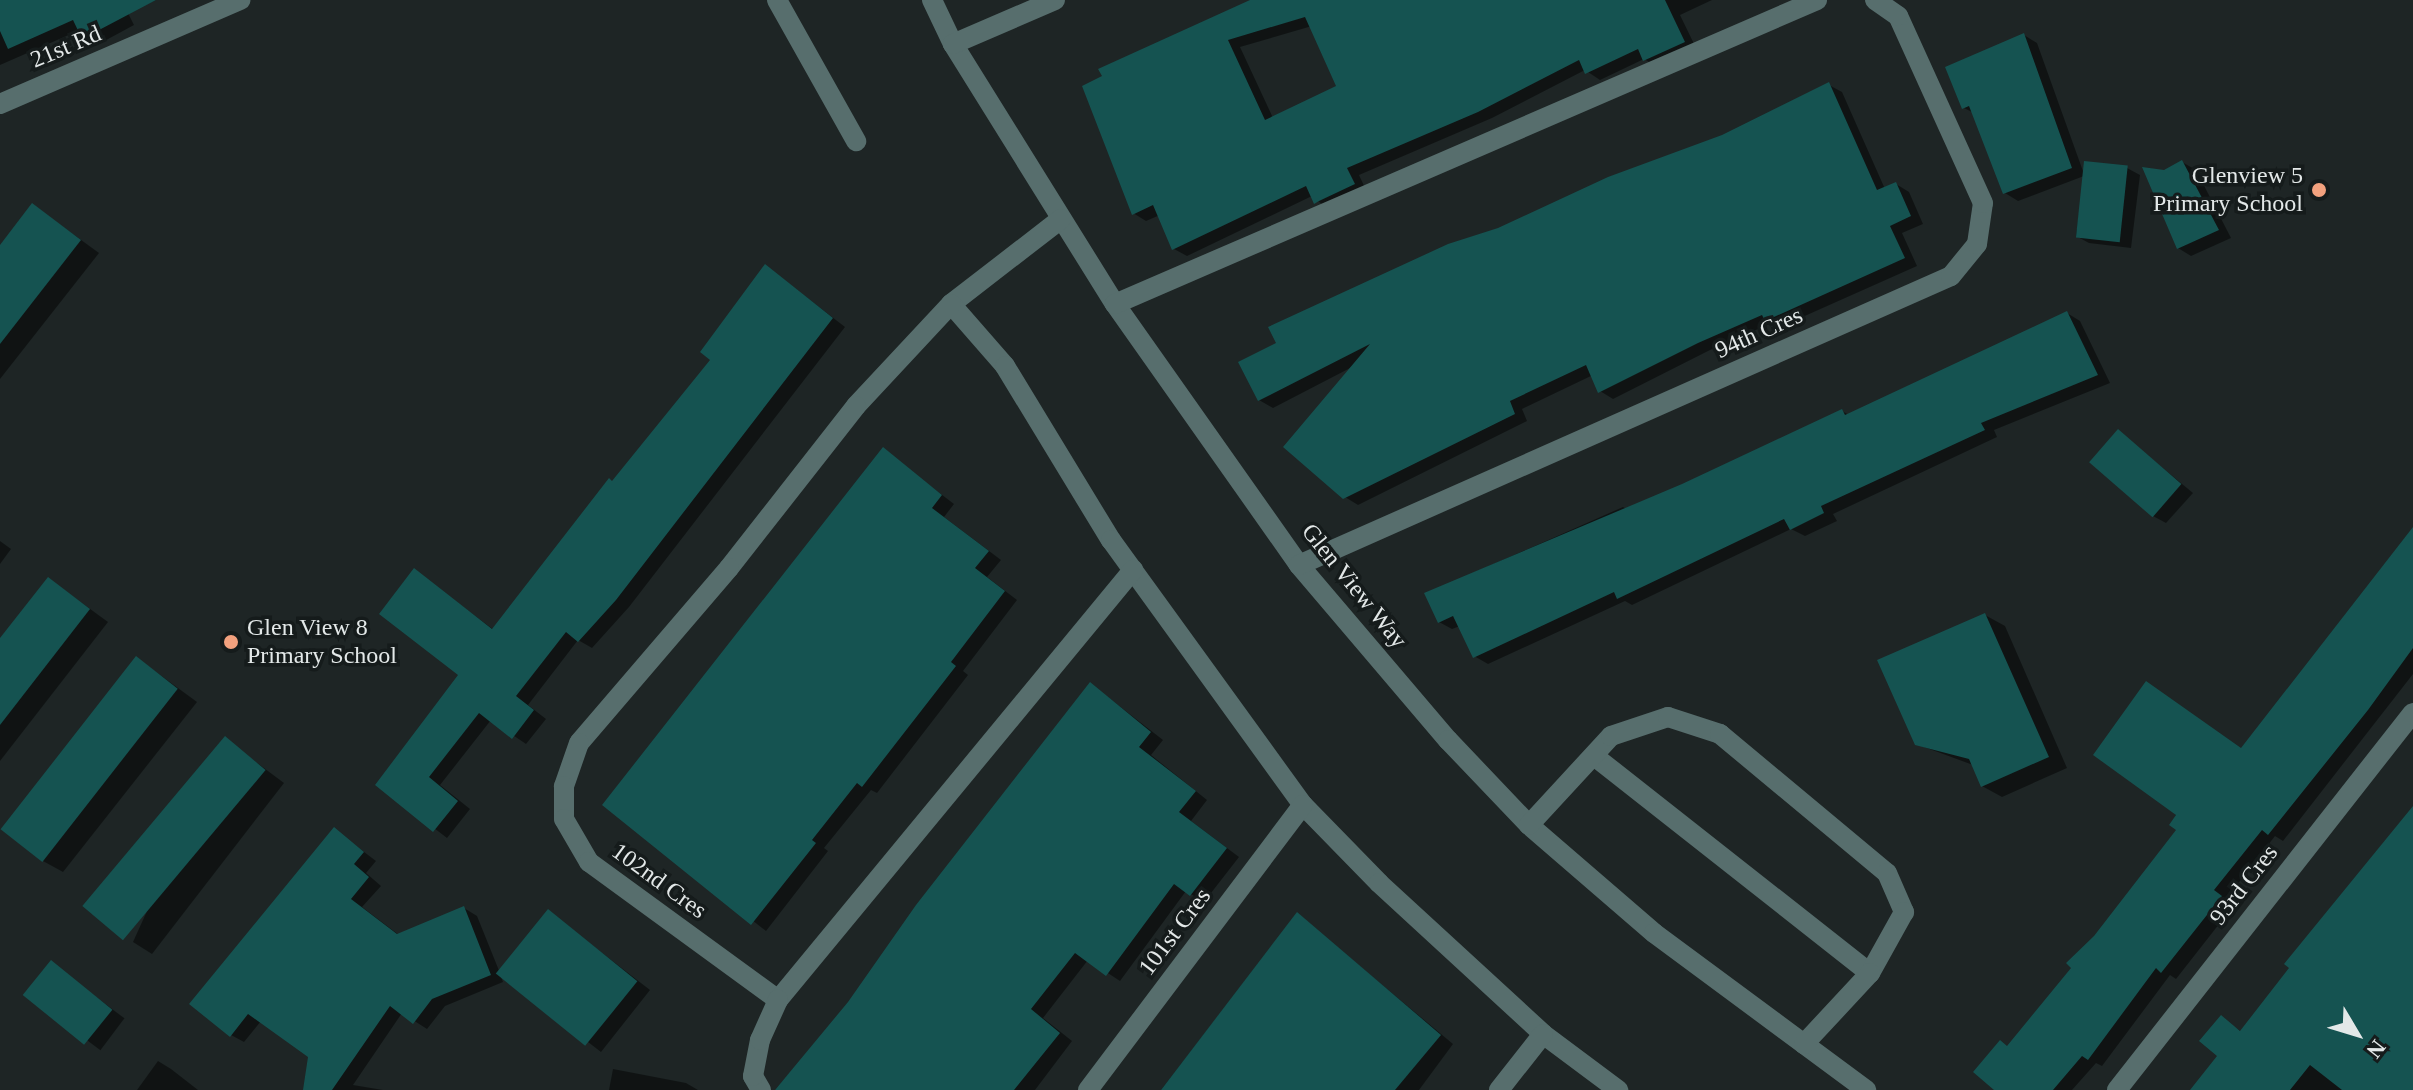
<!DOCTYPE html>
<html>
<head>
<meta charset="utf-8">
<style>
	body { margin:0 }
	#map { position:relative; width:2413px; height:1090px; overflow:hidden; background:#1e2525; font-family:"Times New Roman",serif }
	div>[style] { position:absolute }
	.shadow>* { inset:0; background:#0007; transform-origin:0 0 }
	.building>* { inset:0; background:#155351; transform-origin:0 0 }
	.minor>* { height:20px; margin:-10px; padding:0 10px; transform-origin:10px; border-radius:10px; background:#576e6d }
	.dots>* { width:22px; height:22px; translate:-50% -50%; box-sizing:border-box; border:4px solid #151b1b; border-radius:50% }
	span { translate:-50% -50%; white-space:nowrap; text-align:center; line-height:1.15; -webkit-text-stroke:7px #151b1b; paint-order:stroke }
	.street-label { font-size:24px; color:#e3e8e8 }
	.poi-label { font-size:24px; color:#e3e8e8 }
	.right { translate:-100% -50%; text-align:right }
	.left { translate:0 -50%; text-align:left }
	.north { position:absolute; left:2317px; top:994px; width:80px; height:80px; -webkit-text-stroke:6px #151b1b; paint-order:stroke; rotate:128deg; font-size:22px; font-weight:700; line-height:32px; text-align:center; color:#e3e8e8 }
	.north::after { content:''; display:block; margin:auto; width:28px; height:36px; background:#e3e8e8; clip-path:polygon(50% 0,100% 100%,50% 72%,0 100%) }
</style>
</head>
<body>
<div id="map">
	<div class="shadow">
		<i style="clip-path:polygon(0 0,156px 0,128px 13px,134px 25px,97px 45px,80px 30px,0 65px,0 74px)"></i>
		<i style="clip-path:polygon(evenodd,1254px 0,1712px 0,1680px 15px,1697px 50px,1658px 67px,1644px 59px,1600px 80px,1585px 70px,1492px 118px,1359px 175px,1367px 192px,1329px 210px,1312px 196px,1187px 256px,1174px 249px,1160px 215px,1146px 221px,1133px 213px,1084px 87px,1254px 0,1312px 26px,1339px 87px,1273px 118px,1240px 47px,1312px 26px)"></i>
		<i style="clip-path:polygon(2024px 35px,2037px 43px,2084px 174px,2127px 168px,2140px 175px,2131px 248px,2089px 243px,2076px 236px,2084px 176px,2018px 201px,2005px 193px,1974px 113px,1964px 108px)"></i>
		<i style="clip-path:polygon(1829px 85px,1842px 92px,1885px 189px,1896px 184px,1909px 192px,1923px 224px,1902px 233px,1917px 266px,1780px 327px,1772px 323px,1712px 349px,1613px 399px,1600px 391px,1593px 375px,1522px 409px,1527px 421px,1358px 505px,1345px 497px,1354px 366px,1273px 408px,1259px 400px,1499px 230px,1723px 137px)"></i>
		<i style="clip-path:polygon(2182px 162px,2196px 170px,2231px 238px,2191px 256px,2178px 248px,2164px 172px)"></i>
		<i style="clip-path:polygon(33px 205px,99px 253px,0 379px,0 248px)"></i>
		<i style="clip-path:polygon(766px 266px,845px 327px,629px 607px,592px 648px,578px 640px,528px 705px,546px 719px,526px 744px,491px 720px,440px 785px,470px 809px,447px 838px,378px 785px,461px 675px,415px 571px,494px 630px,713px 360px)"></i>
		<i style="clip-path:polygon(2067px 313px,2080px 321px,2110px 383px,1994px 430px,1997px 437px,1833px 514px,1837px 521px,1805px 536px,1791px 529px,1632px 605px,1625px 601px,1488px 664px,1474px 656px,1460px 626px,1452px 629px,1439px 622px,1426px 594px,1623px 507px,1628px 510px,1842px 411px,1849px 415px)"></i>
		<i style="clip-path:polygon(2118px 431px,2193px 493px,2166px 523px,2153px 516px)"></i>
		<i style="clip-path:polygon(883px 450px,954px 504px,944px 517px,1001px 560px,987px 577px,1017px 600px,963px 671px,968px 675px,877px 793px,871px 790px,824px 848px,828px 851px,766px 931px,605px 804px)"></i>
		<i style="clip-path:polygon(2413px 530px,2413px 674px,2283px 841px,2275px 836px,2226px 899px,2234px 905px,2176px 979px,2170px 975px,2102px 1066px,2096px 1063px,2072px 1090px,1997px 1090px,2009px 1048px,2179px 830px,2147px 683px,2242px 750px)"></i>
		<i style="clip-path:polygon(0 541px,11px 549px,0 564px)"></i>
		<i style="clip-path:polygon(49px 579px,108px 622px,0 761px,0 642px)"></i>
		<i style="clip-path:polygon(1985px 615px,2005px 626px,2067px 768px,2002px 797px,1982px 786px,1973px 765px,1916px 744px)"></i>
		<i style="clip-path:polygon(137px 658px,197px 702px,63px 872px,43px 861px)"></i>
		<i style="clip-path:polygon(1091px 684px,1163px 740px,1151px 755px,1207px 800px,1191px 821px,1239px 857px,1204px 902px,1186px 891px,1120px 981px,1088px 960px,1043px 1018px,1072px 1041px,1035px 1090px,775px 1090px,850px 1004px)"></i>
		<i style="clip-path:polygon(225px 739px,284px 783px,152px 954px,133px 942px)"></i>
		<i style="clip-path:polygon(2413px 809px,2413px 1090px,2193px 1090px,2220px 1056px,2221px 1018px,2242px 1032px)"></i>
		<i style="clip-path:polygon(335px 830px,376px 861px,366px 873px,381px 886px,362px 907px,399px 935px,464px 908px,477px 916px,500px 973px,548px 911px,650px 990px,601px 1052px,500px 974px,503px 982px,445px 1006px,427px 1029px,402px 1013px,353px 1085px,383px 1090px,305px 1090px,310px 1056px,261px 1021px,244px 1042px,231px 1035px)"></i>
		<i style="clip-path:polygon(1297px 914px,1453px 1044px,1419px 1090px,1161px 1090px)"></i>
		<i style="left:51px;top:963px;width:92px;height:40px;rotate:37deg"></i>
		<i style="clip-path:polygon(158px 1061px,171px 1069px,198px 1090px,137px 1090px)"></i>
		<i style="clip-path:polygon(613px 1069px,686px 1083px,698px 1090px,609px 1090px)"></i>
	</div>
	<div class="building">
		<i style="clip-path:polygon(0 0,156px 0,82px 39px,73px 20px,8px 49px,0 31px)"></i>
		<i style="clip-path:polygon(evenodd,1250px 0,1665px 0,1685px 42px,1643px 61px,1638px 49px,1585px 74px,1579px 60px,1478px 112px,1347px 168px,1355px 184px,1319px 201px,1314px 204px,1306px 186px,1172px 250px,1153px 205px,1132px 215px,1082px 86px,1102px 76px,1098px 69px,1250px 0,1305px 17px,1336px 86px,1265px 120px,1228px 40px,1305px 17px)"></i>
		<i style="clip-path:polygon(2024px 33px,2072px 168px,2003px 194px,1969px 106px,1962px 109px,1945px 67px)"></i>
		<i style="clip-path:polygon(1829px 82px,1877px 190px,1896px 182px,1911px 216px,1890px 226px,1905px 258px,1765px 321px,1762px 315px,1698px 343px,1598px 393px,1586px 365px,1510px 401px,1515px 414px,1343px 499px,1283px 447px,1370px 344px,1258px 401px,1238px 362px,1276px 343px,1268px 327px,1448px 244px,1498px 228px,1608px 177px,1722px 135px)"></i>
		<i style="clip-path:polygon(2182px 160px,2219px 230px,2177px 249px,2142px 167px,2164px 170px)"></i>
		<i style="left:2084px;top:161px;width:44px;height:77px;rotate:6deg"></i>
		<i style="clip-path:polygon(32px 203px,81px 240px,0 344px,0 245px)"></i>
		<i style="clip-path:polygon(765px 264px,833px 318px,616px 600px,578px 642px,566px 632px,516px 696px,534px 710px,512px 739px,479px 713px,429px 777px,458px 801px,433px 832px,375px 785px,458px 675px,379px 614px,414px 568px,492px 629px,609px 478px,612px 481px,710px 360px,700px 352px)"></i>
		<i style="clip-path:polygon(2067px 311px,2098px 375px,1981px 423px,1985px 430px,1821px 506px,1824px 513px,1790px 530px,1784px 519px,1617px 599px,1614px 592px,1473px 658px,1453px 616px,1438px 623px,1424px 593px,1682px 484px,1842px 409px,1845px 415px)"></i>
		<i style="left:2118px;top:429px;width:84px;height:44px;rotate:41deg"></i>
		<i style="clip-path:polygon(883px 447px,942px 495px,932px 508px,989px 551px,975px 568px,1005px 591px,951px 662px,956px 666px,862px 787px,857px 783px,812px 840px,816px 843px,751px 925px,602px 805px)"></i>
		<i style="clip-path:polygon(2413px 527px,2413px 648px,2368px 710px,2268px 835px,2262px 830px,2214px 890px,2222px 896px,2161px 973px,2156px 968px,2088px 1060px,2082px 1056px,2053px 1090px,1994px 1090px,1973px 1072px,2000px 1040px,2007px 1046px,2071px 968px,2066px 963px,2094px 936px,2176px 830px,2169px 825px,2176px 815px,2093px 755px,2146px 681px,2241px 748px)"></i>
		<i style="clip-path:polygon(48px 577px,90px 609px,0 725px,0 638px)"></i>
		<i style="clip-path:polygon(1985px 613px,2049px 757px,1981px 787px,1969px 759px,1915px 745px,1877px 660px)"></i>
		<i style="left:136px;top:656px;width:53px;height:220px;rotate:38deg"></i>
		<i style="clip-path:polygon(1090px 682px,1151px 732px,1139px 747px,1196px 791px,1179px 812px,1227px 848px,1190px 896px,1174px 884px,1106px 976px,1075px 953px,1031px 1009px,1060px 1033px,1014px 1090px,775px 1090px,848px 1002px,916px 905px)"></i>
		<i style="left:225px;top:736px;width:53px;height:222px;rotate:40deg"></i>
		<i style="clip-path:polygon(2413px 806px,2413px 1090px,2342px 1090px,2310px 1065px,2290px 1090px,2190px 1090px,2217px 1056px,2199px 1041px,2221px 1015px,2240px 1031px,2289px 968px,2284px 964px)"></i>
		<i style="clip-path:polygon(334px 827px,364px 852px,354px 864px,369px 877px,351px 899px,397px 934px,464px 906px,491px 975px,432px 999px,413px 1024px,390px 1006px,332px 1090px,303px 1090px,308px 1057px,248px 1014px,230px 1037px,189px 1004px)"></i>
		<i style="left:548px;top:909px;width:115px;height:83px;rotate:39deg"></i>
		<i style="clip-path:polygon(1297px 912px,1441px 1035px,1395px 1090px,1161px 1090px)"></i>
		<i style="left:51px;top:960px;width:79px;height:45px;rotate:39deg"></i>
	</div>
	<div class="minor">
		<i style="left:777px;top:0;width:162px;rotate:60.7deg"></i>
		<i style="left:932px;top:0;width:49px;rotate:64.5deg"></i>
		<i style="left:953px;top:44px;width:306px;rotate:58.1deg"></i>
		<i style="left:1115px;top:304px;width:319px;rotate:54.8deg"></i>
		<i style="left:1299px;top:565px;width:230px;rotate:49.6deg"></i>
		<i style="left:1448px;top:740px;width:117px;rotate:46.4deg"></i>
		<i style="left:1529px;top:825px;width:165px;rotate:40.8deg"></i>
		<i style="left:1654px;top:933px;width:264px;rotate:36.5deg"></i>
		<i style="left:953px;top:44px;width:111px;rotate:-23.3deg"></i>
		<i style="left:0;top:104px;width:262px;rotate:-23.4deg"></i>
		<i style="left:1061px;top:219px;width:139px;rotate:142.3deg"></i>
		<i style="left:951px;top:304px;width:82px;rotate:48.9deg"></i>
		<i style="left:1005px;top:366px;width:204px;rotate:58.7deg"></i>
		<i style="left:1111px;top:540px;width:327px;rotate:54.1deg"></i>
		<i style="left:1303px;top:805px;width:109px;rotate:45.7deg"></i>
		<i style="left:1379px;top:883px;width:223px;rotate:42.6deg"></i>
		<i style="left:1543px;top:1034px;width:94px;rotate:36.7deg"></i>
		<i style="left:951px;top:304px;width:139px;rotate:133deg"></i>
		<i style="left:856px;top:406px;width:206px;rotate:128.1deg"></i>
		<i style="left:729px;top:568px;width:230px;rotate:130.6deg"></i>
		<i style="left:579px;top:743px;width:46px;rotate:109.2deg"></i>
		<i style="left:564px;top:786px;width:33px;rotate:90deg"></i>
		<i style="left:564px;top:819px;width:50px;rotate:59.8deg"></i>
		<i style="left:589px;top:862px;width:234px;rotate:36.1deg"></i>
		<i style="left:778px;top:1000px;width:558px;rotate:-50.46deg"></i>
		<i style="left:1115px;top:304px;width:765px;rotate:-23.41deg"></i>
		<i style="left:1299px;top:565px;width:713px;rotate:-23.91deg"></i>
		<i style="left:1951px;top:276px;width:41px;rotate:-50.9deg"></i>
		<i style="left:1977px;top:244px;width:41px;rotate:-81.7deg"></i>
		<i style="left:1983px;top:203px;width:205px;rotate:-114.4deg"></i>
		<i style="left:1898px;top:16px;width:28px;rotate:-145deg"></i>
		<i style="left:1594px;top:756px;width:351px;rotate:38.2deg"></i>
		<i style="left:1529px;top:825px;width:121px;rotate:-47.3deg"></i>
		<i style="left:1611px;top:736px;width:60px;rotate:-18.4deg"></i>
		<i style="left:1668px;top:717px;width:55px;rotate:18.1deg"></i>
		<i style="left:1720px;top:734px;width:217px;rotate:39.8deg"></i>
		<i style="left:1887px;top:873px;width:43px;rotate:66.4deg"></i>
		<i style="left:1904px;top:912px;width:70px;rotate:119.1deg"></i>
		<i style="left:1870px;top:973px;width:97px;rotate:132.9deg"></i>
		<i style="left:761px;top:1090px;width:16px;rotate:-120deg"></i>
		<i style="left:753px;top:1076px;width:37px;rotate:-79deg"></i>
		<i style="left:760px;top:1040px;width:44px;rotate:-65.8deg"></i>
		<i style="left:1088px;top:1090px;width:357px;rotate:-53deg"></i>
		<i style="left:1499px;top:1090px;width:71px;rotate:-51.8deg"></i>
		<i style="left:2117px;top:1090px;width:479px;rotate:-51.9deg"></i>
	</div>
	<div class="dots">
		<i style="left:2319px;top:190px;background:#f2a17e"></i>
		<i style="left:231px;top:642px;background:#f2a17e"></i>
	</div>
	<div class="street-label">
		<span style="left:66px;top:47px;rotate:-23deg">21st Rd</span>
		<span style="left:1759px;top:333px;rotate:-24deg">94th Cres</span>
		<span style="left:1354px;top:586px;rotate:51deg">Glen View Way</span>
		<span style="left:659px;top:881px;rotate:36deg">102nd Cres</span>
		<span style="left:2244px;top:885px;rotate:-52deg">93rd Cres</span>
		<span style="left:1175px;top:932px;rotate:-53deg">101st Cres</span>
	</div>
	<div class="poi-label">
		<span class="right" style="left:2303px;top:190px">Glenview 5<br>Primary School</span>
		<span class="left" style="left:247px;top:642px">Glen View 8<br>Primary School</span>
	</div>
	<div class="north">N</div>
</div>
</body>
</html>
